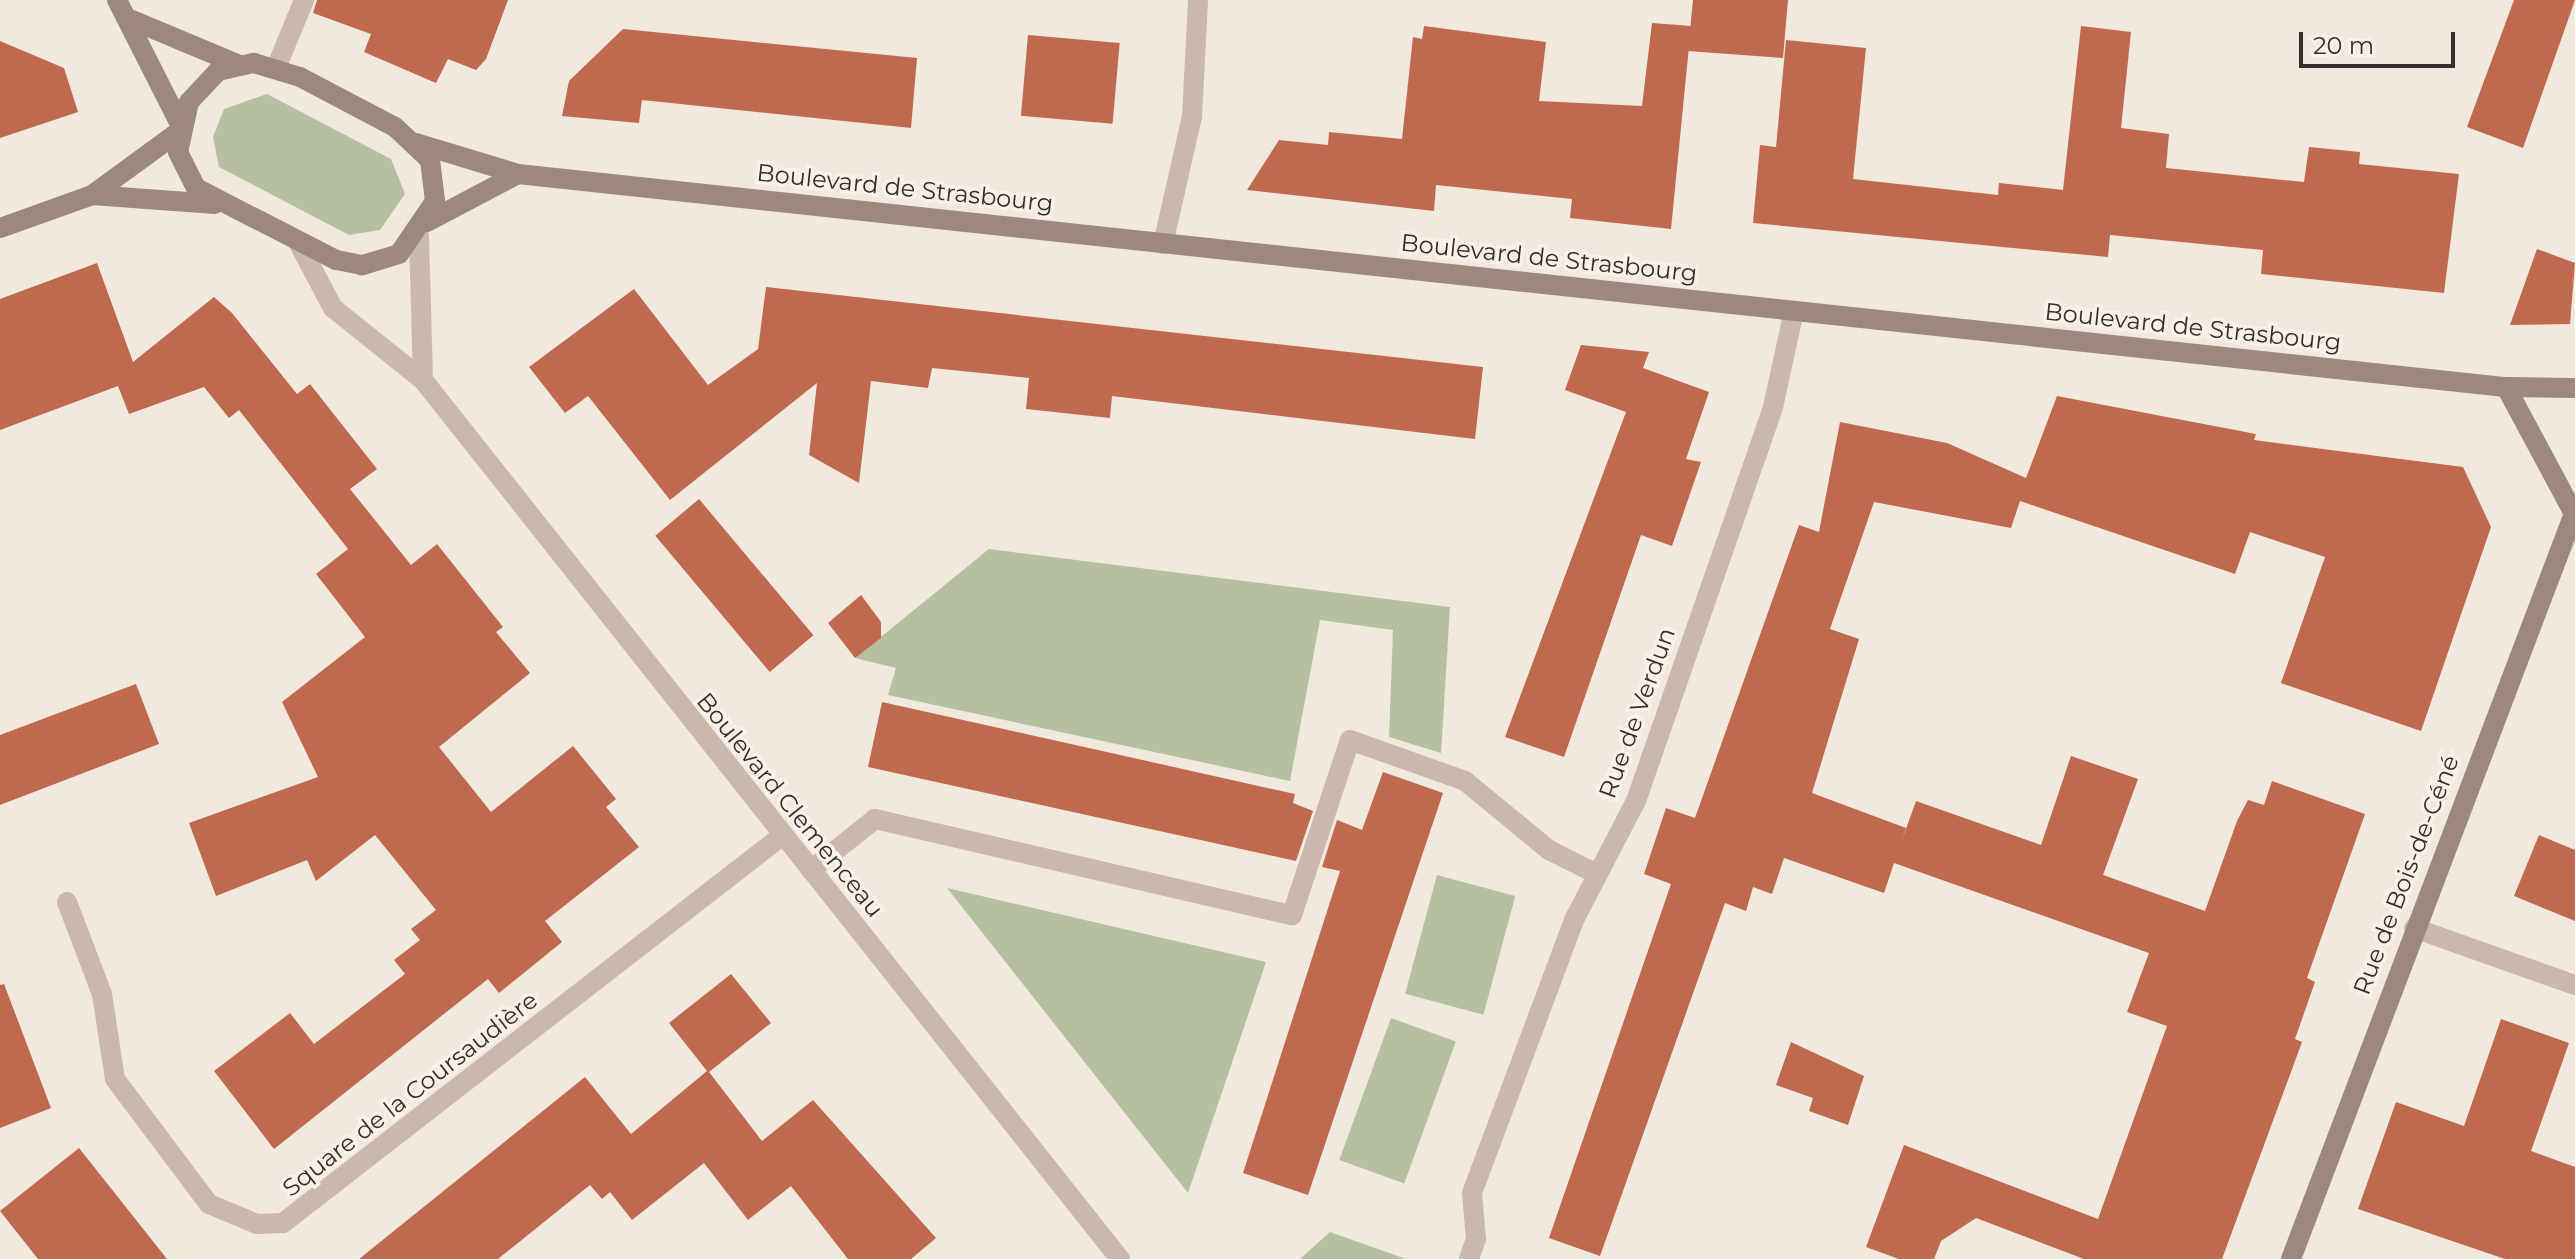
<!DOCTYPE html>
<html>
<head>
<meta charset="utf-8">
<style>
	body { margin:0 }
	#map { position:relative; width:2575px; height:1259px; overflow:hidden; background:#f1e8de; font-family:Montserrat,sans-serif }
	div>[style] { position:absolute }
	.green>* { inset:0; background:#b5c09f; transform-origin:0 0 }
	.building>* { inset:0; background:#bf694f; transform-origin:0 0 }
	.lane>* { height:20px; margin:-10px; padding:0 10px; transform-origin:10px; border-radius:10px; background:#c9b8ab }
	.street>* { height:20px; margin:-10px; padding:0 10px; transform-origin:10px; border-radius:10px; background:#c9b8ab }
	.secondary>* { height:20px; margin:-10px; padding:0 10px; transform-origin:10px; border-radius:10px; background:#9c887c }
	span { translate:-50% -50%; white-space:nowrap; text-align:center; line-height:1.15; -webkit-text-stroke:7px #f9f2eb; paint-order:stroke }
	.street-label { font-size:24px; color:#372e2a }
	.scale { position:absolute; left:2299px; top:32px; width:156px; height:36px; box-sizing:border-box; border:4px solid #372e2a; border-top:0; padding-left:10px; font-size:24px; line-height:28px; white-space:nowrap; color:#372e2a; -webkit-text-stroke:6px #f9f2eb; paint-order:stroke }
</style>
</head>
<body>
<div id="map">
	<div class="green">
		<i style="clip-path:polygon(267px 94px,391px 159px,405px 194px,380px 230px,349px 235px,219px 167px,213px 137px,224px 109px)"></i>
		<i style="clip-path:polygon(989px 549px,1450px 607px,1441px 753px,1389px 737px,1393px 630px,1320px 620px,1290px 781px,888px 695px,896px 668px,855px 658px)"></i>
		<i style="left:1437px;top:875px;width:81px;height:123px;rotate:15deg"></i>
		<i style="clip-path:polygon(947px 888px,1266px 962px,1188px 1193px)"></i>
		<i style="left:1391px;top:1018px;width:69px;height:151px;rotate:20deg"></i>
		<i style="clip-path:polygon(1330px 1232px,1406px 1259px,1300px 1259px)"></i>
	</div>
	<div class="building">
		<i style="clip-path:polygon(317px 0,508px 0,486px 59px,476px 70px,448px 59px,436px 83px,364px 52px,371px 34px,313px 13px)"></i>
		<i style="clip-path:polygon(1693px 0,1788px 0,1783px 58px,1688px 51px)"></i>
		<i style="clip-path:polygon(2514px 0,2575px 0,2523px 148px,2467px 127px)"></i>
		<i style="clip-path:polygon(1652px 23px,1691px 26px,1671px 229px,1570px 218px,1572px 199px,1436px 185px,1434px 211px,1247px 190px,1279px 140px,1328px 145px,1329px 132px,1402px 139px,1413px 37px,1422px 39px,1424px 26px,1546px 42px,1539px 101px,1642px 106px)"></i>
		<i style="clip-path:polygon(2081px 26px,2131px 32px,2121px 128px,2169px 134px,2166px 168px,2304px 182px,2309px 147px,2360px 152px,2359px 164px,2459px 174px,2444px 293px,2261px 274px,2263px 250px,2110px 235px,2108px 257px,1753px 223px,1760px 145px,1776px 147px,1786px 40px,1866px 48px,1853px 179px,1998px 195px,1999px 183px,2063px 190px)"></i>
		<i style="clip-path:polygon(623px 29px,917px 58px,911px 128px,642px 100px,639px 123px,562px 116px,569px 81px)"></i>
		<i style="left:1028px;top:35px;width:92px;height:81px;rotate:5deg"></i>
		<i style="clip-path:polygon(0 41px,64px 68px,78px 112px,0 138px)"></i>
		<i style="clip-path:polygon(2537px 249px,2575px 263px,2570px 324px,2510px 325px)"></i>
		<i style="clip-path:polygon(97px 263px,133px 362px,214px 297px,232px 313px,297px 394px,310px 384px,377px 469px,350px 489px,411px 565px,437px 544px,503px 627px,496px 632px,530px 673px,439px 747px,491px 812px,573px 746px,616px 799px,606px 807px,639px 847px,545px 921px,562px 942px,499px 993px,488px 979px,274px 1149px,214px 1071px,290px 1013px,314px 1044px,405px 974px,394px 960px,420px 940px,411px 929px,436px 910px,375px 835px,316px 881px,307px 860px,216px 896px,189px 823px,318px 777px,282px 702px,365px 637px,316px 574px,348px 549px,239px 410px,229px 418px,204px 387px,129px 414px,118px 386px,0 430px,0 299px)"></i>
		<i style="clip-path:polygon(766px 287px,1483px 367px,1475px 439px,1112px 396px,1110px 418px,1026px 409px,1029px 378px,932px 368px,928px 388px,871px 381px,859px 483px,809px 455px,817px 383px,670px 500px,588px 396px,565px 413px,529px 367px,634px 289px,708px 385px,758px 349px)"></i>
		<i style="clip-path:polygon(1581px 345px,1649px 352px,1643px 368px,1709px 392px,1686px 459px,1701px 462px,1672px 546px,1641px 535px,1564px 757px,1505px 737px,1626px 412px,1565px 390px)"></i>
		<i style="clip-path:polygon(2057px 396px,2256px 434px,2254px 440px,2463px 467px,2491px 527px,2421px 731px,2281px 683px,2325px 557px,2250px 532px,2235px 574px,2020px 501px,2011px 528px,1874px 502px,1830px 629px,1859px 639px,1812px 793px,1906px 828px,1901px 843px,1916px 801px,2041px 845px,2071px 756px,2138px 779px,2103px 875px,2205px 911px,2237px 821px,2248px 800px,2264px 805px,2272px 781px,2365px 814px,2307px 978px,2315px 982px,2295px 1039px,2302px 1042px,2222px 1259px,2084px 1259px,1976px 1218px,1941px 1241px,1934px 1259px,1899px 1259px,1866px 1247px,1904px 1145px,2098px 1219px,2167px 1026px,2127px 1012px,2149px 953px,1894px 863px,1884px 893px,1784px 858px,1772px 894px,1753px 887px,1746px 911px,1725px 903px,1600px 1256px,1549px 1238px,1671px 884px,1644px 874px,1666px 808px,1695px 818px,1799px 525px,1819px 532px,1840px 422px,1947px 443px,2026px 478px)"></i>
		<i style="left:699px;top:499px;width:178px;height:57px;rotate:50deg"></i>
		<i style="clip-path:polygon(861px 595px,881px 622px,881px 638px,855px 658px,828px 623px)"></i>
		<i style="clip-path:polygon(136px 684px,159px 744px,0 805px,0 735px)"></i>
		<i style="clip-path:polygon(882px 702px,1295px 794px,1293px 803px,1313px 811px,1296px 861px,868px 767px)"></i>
		<i style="clip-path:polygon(1383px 772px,1443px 793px,1308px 1195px,1243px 1173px,1340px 871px,1322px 867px,1337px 820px,1362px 830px)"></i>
		<i style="clip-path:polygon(2539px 835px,2575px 850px,2575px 921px,2514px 896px)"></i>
		<i style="clip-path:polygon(731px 974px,771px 1023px,709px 1072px,762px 1141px,813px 1100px,936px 1238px,911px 1259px,848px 1259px,791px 1186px,748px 1220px,704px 1163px,632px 1220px,610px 1192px,602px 1199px,590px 1185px,498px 1259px,359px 1259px,585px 1077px,631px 1134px,707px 1071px,669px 1023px)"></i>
		<i style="clip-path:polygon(4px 984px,51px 1108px,0 1128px,0 985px)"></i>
		<i style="clip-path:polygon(2501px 1019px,2569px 1043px,2531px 1151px,2575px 1167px,2575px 1259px,2505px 1259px,2358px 1209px,2396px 1102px,2464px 1126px)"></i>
		<i style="clip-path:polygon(1791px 1042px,1864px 1076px,1848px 1125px,1809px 1111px,1813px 1098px,1776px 1085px)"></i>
		<i style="clip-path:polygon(79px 1148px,167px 1259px,38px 1259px,0 1211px)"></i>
	</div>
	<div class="lane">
		<i style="left:811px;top:870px;width:82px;rotate:-38.6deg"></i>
		<i style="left:875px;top:819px;width:428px;rotate:13deg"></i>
		<i style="left:1292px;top:915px;width:184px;rotate:-71.7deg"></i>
		<i style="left:1350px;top:740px;width:122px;rotate:19.6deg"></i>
		<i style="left:1465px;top:781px;width:109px;rotate:39.4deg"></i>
		<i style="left:1549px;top:850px;width:51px;rotate:26.6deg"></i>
		<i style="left:2414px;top:928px;width:171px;rotate:19.5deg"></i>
	</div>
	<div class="street">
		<i style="left:276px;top:68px;width:74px;rotate:-67.6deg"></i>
		<i style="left:298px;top:242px;width:75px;rotate:62.1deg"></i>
		<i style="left:333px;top:308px;width:115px;rotate:38.7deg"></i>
		<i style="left:423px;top:380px;width:145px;rotate:-91.6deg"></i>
		<i style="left:1163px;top:244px;width:131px;rotate:-77.2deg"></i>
		<i style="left:1192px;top:116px;width:116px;rotate:-87deg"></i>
		<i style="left:423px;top:380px;width:1122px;rotate:51.59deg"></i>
		<i style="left:67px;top:902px;width:98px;rotate:69.2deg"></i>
		<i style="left:102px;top:994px;width:86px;rotate:81.3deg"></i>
		<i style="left:115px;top:1079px;width:156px;rotate:53.1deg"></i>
		<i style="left:209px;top:1204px;width:52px;rotate:22.6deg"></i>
		<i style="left:257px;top:1224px;width:26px;rotate:-2deg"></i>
		<i style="left:283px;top:1223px;width:633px;rotate:-37.81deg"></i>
		<i style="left:1469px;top:1259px;width:21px;rotate:-71deg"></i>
		<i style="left:1476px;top:1239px;width:46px;rotate:-95deg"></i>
		<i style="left:1472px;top:1193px;width:294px;rotate:-69.5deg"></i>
		<i style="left:1575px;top:918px;width:132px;rotate:-62.5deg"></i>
		<i style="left:1636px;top:801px;width:417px;rotate:-70.8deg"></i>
		<i style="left:1773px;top:407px;width:98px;rotate:-77.7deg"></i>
	</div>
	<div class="secondary">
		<i style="left:117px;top:0;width:139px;rotate:63.1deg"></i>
		<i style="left:132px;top:20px;width:114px;rotate:22.7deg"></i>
		<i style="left:254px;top:63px;width:48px;rotate:16.9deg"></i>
		<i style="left:300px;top:77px;width:107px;rotate:27.8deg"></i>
		<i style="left:395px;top:127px;width:48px;rotate:43.3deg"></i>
		<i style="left:430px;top:160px;width:41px;rotate:83deg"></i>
		<i style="left:435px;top:201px;width:64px;rotate:124.2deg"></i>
		<i style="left:399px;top:254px;width:39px;rotate:163deg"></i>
		<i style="left:362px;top:265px;width:26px;rotate:-169deg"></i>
		<i style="left:336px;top:260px;width:157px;rotate:-152.8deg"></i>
		<i style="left:196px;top:188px;width:40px;rotate:-116.6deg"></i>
		<i style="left:178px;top:152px;width:51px;rotate:-77.6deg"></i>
		<i style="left:189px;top:102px;width:42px;rotate:-46.9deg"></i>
		<i style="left:218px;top:71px;width:37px;rotate:-13deg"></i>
		<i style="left:416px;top:143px;width:107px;rotate:16.9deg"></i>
		<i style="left:518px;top:174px;width:1999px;rotate:6.12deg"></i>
		<i style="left:2506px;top:387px;width:69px;rotate:0.8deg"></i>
		<i style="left:92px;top:195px;width:123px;rotate:4.2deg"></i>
		<i style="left:427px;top:222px;width:103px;rotate:-27.8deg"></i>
		<i style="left:0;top:228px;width:98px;rotate:-19.7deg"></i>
		<i style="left:92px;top:195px;width:105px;rotate:-36.1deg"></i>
		<i style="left:2506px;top:387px;width:144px;rotate:61.8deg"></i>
		<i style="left:2291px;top:1259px;width:800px;rotate:-69.21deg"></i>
	</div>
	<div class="street-label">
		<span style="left:905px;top:188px;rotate:6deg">Boulevard de Strasbourg</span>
		<span style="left:1549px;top:258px;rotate:6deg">Boulevard de Strasbourg</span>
		<span style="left:2193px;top:327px;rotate:6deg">Boulevard de Strasbourg</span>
		<span style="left:1637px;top:713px;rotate:-70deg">Rue de Verdun</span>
		<span style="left:790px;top:805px;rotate:51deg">Boulevard Clemenceau</span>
		<span style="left:2406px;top:875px;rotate:-69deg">Rue de Bois-de-Céné</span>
		<span style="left:410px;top:1094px;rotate:-38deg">Square de la Coursaudière</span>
	</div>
	<div class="scale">20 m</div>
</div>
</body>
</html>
